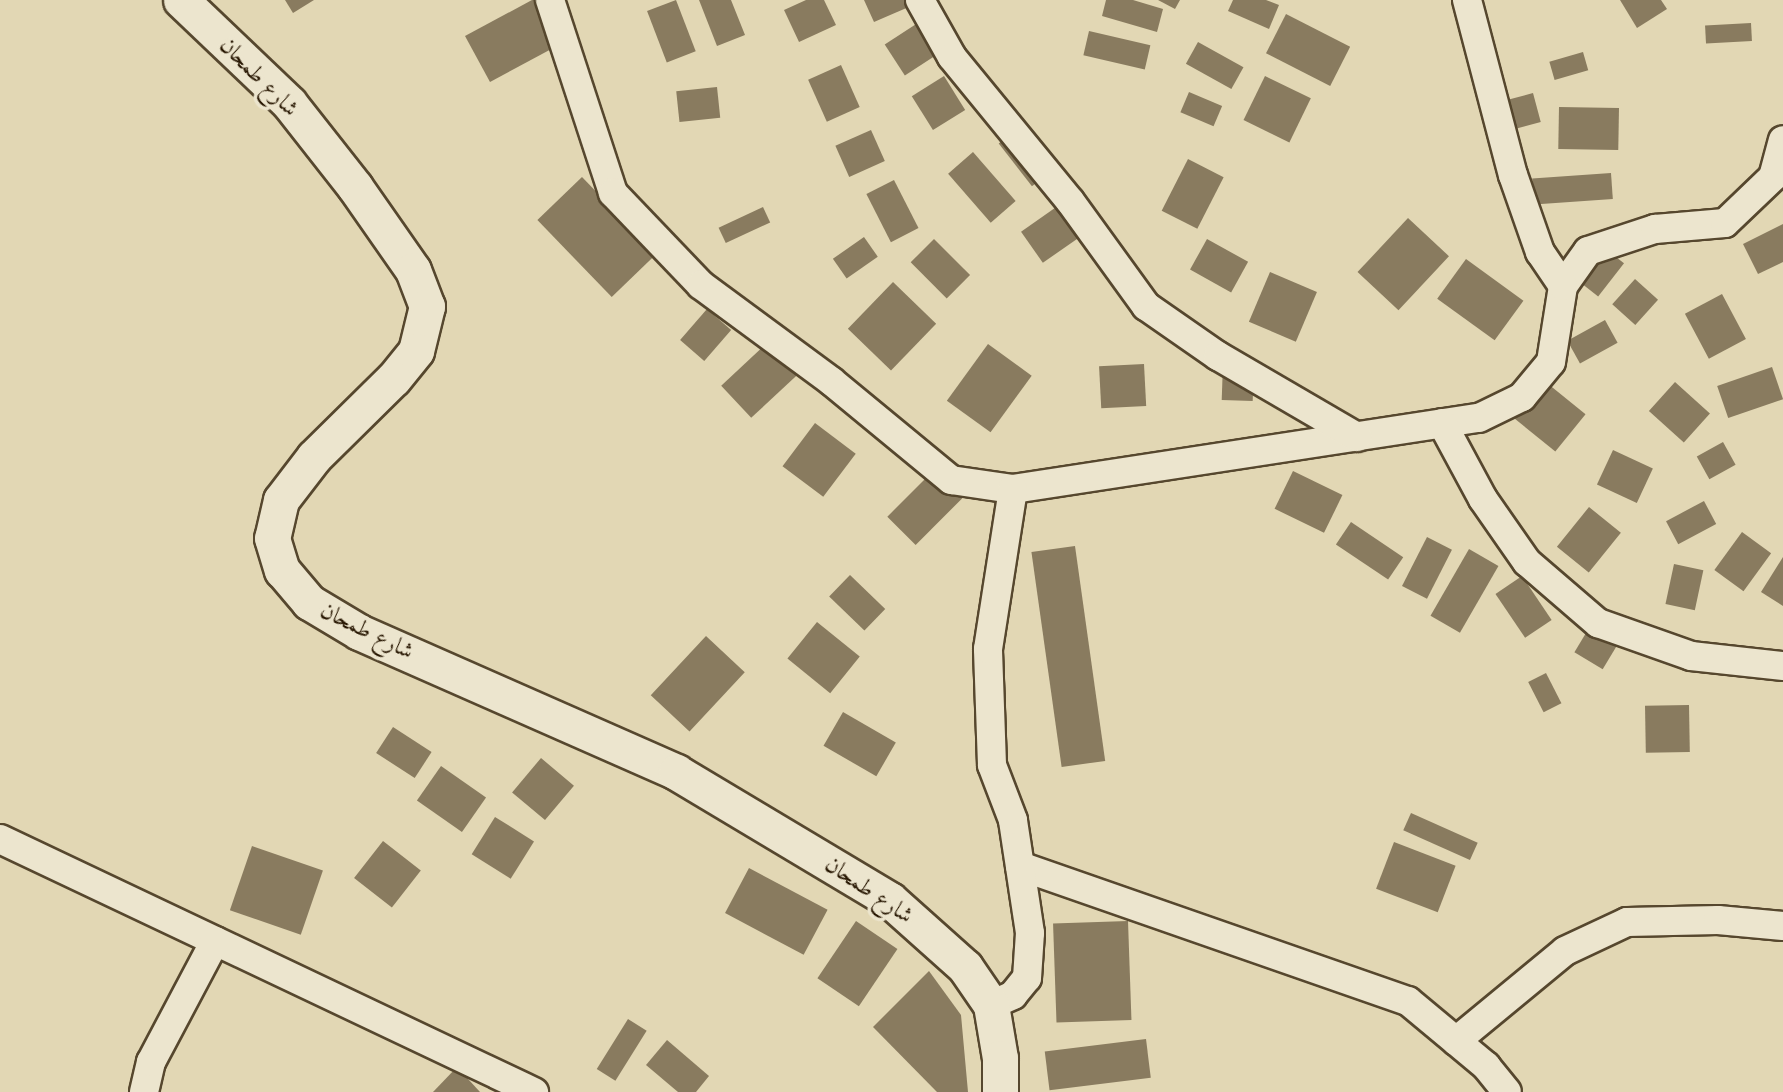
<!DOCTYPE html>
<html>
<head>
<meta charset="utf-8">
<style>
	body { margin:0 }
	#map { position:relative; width:1783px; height:1092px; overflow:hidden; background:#e2d7b4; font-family:Cardo,Amiri,serif }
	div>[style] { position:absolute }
	.building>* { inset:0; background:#897b5f; transform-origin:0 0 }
	.roads { filter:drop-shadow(2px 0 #56472e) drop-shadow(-2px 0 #56472e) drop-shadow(0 2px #56472e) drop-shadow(0 -2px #56472e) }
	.minor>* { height:28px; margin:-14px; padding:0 14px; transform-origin:14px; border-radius:14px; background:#ece5ce }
	.tertiary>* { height:35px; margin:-17.5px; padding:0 17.5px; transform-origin:17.5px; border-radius:17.5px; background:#ece5ce }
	span { translate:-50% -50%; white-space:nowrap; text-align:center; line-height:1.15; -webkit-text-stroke:7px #ece5ce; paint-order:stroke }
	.street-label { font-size:23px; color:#281702 }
</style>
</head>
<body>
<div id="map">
	<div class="building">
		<i style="clip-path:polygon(285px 0,314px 0,293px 13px)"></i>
		<i style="clip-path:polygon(532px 0,549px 0,570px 39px,490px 82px,465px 36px)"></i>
		<i style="left:676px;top:0;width:55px;height:31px;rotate:69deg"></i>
		<i style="clip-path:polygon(699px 0,731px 0,745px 35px,717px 46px)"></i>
		<i style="clip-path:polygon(806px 0,824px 0,836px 25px,799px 42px,784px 10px)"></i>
		<i style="clip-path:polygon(864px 0,916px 0,918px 3px,874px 22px)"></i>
		<i style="clip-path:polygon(1106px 0,1133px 0,1163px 9px,1157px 32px,1102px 16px)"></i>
		<i style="clip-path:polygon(1158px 0,1180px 0,1175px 9px)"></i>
		<i style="clip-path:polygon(1233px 0,1266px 0,1279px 5px,1269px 29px,1228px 11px)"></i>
		<i style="clip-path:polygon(1620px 0,1661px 0,1667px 9px,1637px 28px)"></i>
		<i style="left:1286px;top:14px;width:72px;height:44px;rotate:27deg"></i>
		<i style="left:930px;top:15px;width:37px;height:54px;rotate:57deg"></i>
		<i style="left:1751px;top:23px;width:18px;height:46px;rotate:87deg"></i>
		<i style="left:1089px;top:31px;width:63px;height:25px;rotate:13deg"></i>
		<i style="left:1198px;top:42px;width:52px;height:25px;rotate:29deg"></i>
		<i style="left:1583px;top:52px;width:19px;height:35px;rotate:74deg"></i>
		<i style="left:841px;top:65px;width:46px;height:36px;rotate:66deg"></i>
		<i style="left:944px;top:76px;width:40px;height:38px;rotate:58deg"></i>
		<i style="left:1265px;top:76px;width:51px;height:49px;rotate:26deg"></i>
		<i style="left:717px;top:87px;width:31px;height:41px;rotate:84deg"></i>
		<i style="left:1189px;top:92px;width:36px;height:22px;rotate:23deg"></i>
		<i style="left:1533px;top:93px;width:30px;height:29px;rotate:75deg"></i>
		<i style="left:1559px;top:107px;width:60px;height:42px;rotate:1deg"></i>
		<i style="left:1020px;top:127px;width:54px;height:27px;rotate:52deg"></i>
		<i style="left:871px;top:130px;width:34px;height:39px;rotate:66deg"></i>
		<i style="left:973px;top:152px;width:65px;height:33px;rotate:49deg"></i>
		<i style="left:1188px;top:159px;width:40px;height:58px;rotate:27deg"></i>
		<i style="left:1611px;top:173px;width:26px;height:79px;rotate:86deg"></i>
		<i style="left:582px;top:177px;width:107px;height:62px;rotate:46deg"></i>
		<i style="left:894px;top:180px;width:54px;height:31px;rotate:63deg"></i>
		<i style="left:1062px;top:203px;width:38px;height:50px;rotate:55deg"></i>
		<i style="left:763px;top:207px;width:17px;height:49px;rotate:65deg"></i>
		<i style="left:1408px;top:218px;width:56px;height:74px;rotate:43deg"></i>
		<i style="clip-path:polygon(1783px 224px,1783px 262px,1758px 274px,1743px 244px)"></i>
		<i style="left:864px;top:237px;width:24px;height:38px;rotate:55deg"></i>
		<i style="left:934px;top:239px;width:51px;height:33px;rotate:45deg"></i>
		<i style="left:1207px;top:239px;width:47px;height:35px;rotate:29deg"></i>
		<i style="left:1598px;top:243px;width:33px;height:42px;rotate:38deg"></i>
		<i style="left:1466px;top:259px;width:71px;height:49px;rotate:36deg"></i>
		<i style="left:1270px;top:272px;width:51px;height:54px;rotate:23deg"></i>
		<i style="left:1635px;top:279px;width:31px;height:34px;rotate:42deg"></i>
		<i style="left:893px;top:282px;width:60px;height:65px;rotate:44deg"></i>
		<i style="left:1722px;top:294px;width:51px;height:42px;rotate:62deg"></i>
		<i style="left:707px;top:309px;width:32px;height:41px;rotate:41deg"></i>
		<i style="left:1605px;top:320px;width:26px;height:43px;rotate:61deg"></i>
		<i style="left:768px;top:342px;width:44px;height:64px;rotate:47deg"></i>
		<i style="left:988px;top:344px;width:54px;height:70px;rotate:36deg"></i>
		<i style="left:1223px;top:363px;width:31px;height:37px;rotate:2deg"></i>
		<i style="left:1144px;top:364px;width:42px;height:45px;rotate:87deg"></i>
		<i style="left:1772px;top:367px;width:34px;height:58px;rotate:71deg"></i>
		<i style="left:1542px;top:379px;width:56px;height:48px;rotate:39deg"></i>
		<i style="left:1675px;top:382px;width:47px;height:39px;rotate:42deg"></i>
		<i style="left:815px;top:423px;width:51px;height:54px;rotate:37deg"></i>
		<i style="left:1723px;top:442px;width:26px;height:30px;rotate:61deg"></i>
		<i style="left:1613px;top:450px;width:44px;height:38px;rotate:25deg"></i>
		<i style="left:934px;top:470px;width:40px;height:66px;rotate:45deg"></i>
		<i style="left:1293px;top:471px;width:55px;height:42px;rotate:26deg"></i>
		<i style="left:1704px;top:501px;width:26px;height:43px;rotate:62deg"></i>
		<i style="left:1589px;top:507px;width:41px;height:51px;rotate:39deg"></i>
		<i style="left:1351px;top:522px;width:63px;height:27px;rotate:34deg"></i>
		<i style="left:1742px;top:532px;width:36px;height:47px;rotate:36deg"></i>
		<i style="left:1427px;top:537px;width:28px;height:55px;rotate:27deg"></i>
		<i style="left:1075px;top:546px;width:217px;height:44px;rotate:82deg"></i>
		<i style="left:1469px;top:549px;width:34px;height:77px;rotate:30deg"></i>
		<i style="clip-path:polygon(1783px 557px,1783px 606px,1761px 592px)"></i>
		<i style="left:1674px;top:564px;width:30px;height:41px;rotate:12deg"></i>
		<i style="left:850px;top:575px;width:49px;height:30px;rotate:44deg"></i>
		<i style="left:1522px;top:576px;width:53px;height:32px;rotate:56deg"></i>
		<i style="left:1595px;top:618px;width:33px;height:40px;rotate:31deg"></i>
		<i style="left:817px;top:622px;width:55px;height:47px;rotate:39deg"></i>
		<i style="left:706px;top:636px;width:53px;height:81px;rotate:43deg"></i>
		<i style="left:1546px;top:673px;width:34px;height:20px;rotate:63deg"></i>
		<i style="left:1689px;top:705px;width:47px;height:44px;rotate:89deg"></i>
		<i style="left:843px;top:712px;width:61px;height:39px;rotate:30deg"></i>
		<i style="left:393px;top:727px;width:46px;height:31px;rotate:33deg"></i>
		<i style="left:541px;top:758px;width:43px;height:45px;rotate:40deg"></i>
		<i style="left:441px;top:766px;width:55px;height:42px;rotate:35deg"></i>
		<i style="left:1411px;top:813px;width:73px;height:19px;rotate:24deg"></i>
		<i style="left:495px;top:817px;width:46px;height:44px;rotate:32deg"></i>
		<i style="left:383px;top:841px;width:48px;height:47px;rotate:38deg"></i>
		<i style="left:1394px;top:842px;width:66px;height:50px;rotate:21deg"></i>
		<i style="left:252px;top:846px;width:75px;height:68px;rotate:19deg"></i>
		<i style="left:749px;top:868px;width:89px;height:51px;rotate:28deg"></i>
		<i style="left:856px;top:921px;width:50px;height:69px;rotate:34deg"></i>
		<i style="left:1128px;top:921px;width:99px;height:75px;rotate:88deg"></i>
		<i style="clip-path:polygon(929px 971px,961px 1015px,968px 1092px,937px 1092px,873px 1027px)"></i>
		<i style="left:628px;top:1019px;width:22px;height:59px;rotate:32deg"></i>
		<i style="left:1146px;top:1039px;width:39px;height:102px;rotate:83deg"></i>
		<i style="clip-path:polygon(667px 1040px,709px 1076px,696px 1092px,678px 1092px,646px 1065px)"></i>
		<i style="clip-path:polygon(457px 1067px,480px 1092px,433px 1092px)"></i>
	</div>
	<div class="roads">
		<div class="minor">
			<i style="left:550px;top:0;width:203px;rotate:71.9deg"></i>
			<i style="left:613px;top:193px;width:127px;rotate:46.3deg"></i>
			<i style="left:701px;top:285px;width:162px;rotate:36.4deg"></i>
			<i style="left:831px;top:381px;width:156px;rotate:39.5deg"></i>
			<i style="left:951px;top:480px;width:63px;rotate:8.3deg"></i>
			<i style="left:1013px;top:489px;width:471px;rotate:-8.7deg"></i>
			<i style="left:1479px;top:418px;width:48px;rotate:-26deg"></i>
			<i style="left:1522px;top:397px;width:45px;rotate:-50.4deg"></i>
			<i style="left:1551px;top:362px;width:77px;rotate:-81deg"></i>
			<i style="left:1563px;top:286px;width:43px;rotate:-54.5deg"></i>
			<i style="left:1588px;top:251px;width:71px;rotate:-18.2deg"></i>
			<i style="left:1655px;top:229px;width:70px;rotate:-4.9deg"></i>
			<i style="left:1725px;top:223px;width:66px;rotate:-43.8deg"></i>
			<i style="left:1773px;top:177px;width:38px;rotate:-75deg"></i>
			<i style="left:920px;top:0;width:65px;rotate:60.7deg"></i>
			<i style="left:952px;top:57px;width:186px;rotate:50.7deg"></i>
			<i style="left:1070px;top:201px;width:130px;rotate:54.1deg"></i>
			<i style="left:1146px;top:306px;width:88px;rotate:34.8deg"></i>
			<i style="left:1218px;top:356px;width:161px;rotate:30.2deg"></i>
			<i style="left:1467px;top:0;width:181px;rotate:75.3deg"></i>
			<i style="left:1513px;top:175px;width:82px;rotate:70.7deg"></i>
			<i style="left:1540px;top:252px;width:41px;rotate:55.9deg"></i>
			<i style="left:1442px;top:423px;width:86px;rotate:61.7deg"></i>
			<i style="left:1483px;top:499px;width:77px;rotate:55.1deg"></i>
			<i style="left:1527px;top:562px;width:94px;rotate:40.7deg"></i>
			<i style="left:1598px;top:623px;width:99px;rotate:19.5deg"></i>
			<i style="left:1691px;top:656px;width:93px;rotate:6.2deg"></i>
			<i style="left:0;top:839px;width:591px;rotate:25.35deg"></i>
			<i style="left:1020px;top:866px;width:411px;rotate:19.2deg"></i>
			<i style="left:1408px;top:1001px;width:102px;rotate:39.8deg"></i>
			<i style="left:1486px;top:1066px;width:33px;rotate:51deg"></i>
			<i style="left:991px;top:1005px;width:24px;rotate:-24deg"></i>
			<i style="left:1013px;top:995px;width:22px;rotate:-51deg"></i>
			<i style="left:1027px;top:978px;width:45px;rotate:-86.2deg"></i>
			<i style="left:1030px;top:933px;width:114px;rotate:-98.6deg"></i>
			<i style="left:1013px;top:820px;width:59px;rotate:-110.9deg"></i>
			<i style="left:992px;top:765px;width:116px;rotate:-92deg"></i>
			<i style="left:988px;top:649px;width:162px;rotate:-81.1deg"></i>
			<i style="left:1456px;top:1041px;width:141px;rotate:-39.5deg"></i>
			<i style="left:1565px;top:951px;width:68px;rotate:-25.1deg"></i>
			<i style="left:1627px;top:922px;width:91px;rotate:-1.3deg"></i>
			<i style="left:1718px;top:920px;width:65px;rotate:5.3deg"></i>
			<i style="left:144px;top:1092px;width:31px;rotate:-77deg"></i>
			<i style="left:151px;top:1062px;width:137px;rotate:-62.1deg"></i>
		</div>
		<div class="tertiary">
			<i style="left:181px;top:0;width:149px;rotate:43.6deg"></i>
			<i style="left:289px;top:103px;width:107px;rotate:51.8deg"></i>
			<i style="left:355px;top:187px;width:101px;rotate:55.1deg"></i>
			<i style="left:413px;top:270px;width:39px;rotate:69deg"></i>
			<i style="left:427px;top:306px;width:46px;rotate:103.7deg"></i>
			<i style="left:416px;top:351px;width:36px;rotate:129deg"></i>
			<i style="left:393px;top:379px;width:111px;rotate:135.4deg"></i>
			<i style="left:314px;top:457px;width:54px;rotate:127.5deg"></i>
			<i style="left:281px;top:500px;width:39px;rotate:103deg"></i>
			<i style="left:272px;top:538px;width:34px;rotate:73deg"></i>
			<i style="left:282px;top:570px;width:42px;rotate:49.8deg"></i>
			<i style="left:309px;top:602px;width:58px;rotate:31deg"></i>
			<i style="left:359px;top:632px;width:347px;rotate:23.8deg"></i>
			<i style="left:676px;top:772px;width:249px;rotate:30.9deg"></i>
			<i style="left:890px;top:900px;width:101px;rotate:41.8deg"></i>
			<i style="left:965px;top:967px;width:46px;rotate:55.6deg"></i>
			<i style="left:991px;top:1005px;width:54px;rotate:80.4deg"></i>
			<i style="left:1000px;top:1058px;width:34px;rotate:90deg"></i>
		</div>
	</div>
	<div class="street-label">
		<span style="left:259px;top:77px;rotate:45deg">شارع طمحان</span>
		<span style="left:367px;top:631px;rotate:26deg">شارع طمحان</span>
		<span style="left:869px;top:890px;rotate:34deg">شارع طمحان</span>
	</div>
</div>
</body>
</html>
